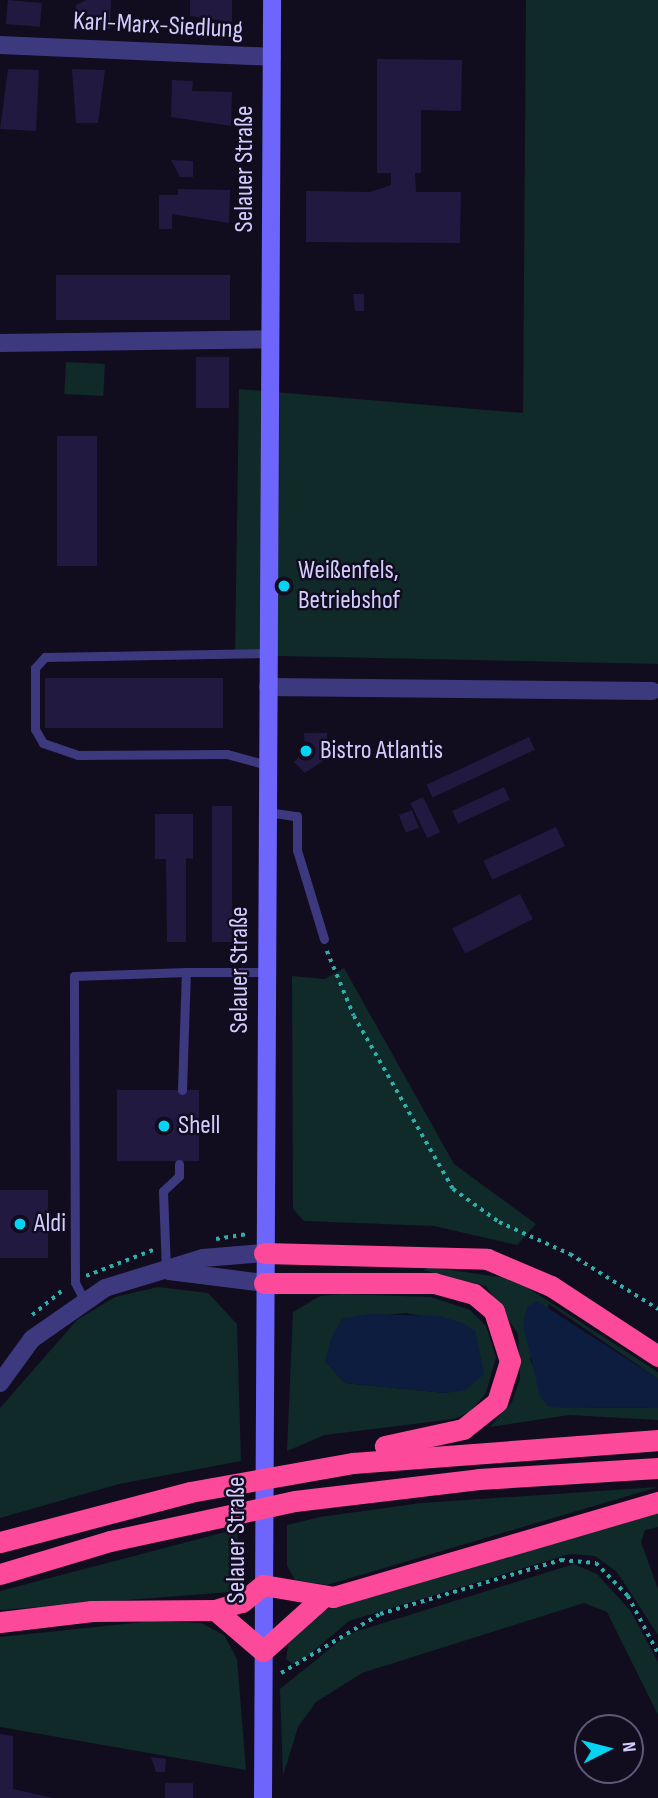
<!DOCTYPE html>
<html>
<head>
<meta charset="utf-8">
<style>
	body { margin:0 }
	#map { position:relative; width:658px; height:1798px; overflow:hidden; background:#110d1f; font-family:"Sofia Sans Condensed",sans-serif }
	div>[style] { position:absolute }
	.green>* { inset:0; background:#102929; transform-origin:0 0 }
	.water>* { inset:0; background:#0c1d3f }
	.building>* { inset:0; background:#221940; transform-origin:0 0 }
	.path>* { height:3.5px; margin-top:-1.75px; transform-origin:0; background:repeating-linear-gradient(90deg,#2fafab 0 3.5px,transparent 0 8.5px) }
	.lane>* { height:9px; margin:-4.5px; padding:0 4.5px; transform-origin:4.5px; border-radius:4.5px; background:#3d397e }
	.street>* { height:18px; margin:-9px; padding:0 9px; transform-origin:9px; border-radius:9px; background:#3d397e }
	.secondary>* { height:18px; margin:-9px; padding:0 9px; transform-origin:9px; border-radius:9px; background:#6d65fc }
	.highway>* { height:21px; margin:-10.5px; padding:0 10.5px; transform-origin:10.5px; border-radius:10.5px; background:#fc4999 }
	.dots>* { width:19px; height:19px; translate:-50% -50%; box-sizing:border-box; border:4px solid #110d1f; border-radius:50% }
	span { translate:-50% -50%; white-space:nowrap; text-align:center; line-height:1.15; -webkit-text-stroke:5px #110d1f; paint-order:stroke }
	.street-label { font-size:26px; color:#d3ccfe }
	.poi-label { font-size:26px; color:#d3ccfe }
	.left { translate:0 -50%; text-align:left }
	.north { position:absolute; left:574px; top:1714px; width:70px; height:70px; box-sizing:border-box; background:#110d1f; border:2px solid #5f5978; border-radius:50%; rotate:84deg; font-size:19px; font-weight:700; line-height:28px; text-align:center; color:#d3ccfe }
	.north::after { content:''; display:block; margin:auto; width:24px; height:32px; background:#04d3f2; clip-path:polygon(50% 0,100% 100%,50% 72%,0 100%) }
</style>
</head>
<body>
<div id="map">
	<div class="green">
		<i style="clip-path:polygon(526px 0,658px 0,658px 664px,235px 655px,239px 389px,523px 413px)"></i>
		<i style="left:66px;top:362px;width:39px;height:32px;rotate:3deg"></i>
		<i style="clip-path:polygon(344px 968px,454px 1164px,536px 1224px,517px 1245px,434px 1226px,304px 1221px,293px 1209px,292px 976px,325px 979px)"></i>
		<i style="clip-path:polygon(430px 1267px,505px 1278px,528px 1288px,658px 1372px,658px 1379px,549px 1304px,530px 1359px,549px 1407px,658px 1408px,658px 1420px,569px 1415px,490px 1427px,512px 1402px,520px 1379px,518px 1334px,486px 1286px,423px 1270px)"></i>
		<i style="clip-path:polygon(158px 1287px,208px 1293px,237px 1324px,241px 1461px,119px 1484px,0 1518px,0 1408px,77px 1320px,115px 1297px)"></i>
		<i style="clip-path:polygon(evenodd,342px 1294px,431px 1297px,470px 1310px,486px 1326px,496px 1357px,486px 1393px,470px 1412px,454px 1419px,325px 1435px,287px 1451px,293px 1312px,320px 1296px,342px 1294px,406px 1313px,462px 1323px,446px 1393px,345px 1383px,325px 1361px,342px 1319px,406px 1313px)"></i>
		<i style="clip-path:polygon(658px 1487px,327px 1585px,295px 1580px,287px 1566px,287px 1525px,320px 1517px,421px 1503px)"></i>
		<i style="clip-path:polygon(658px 1513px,658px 1527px,645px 1530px,641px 1542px,658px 1589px,658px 1635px,617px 1572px,595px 1556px,570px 1554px,349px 1621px,304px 1659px,293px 1664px,286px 1659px,290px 1634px,326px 1610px)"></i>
		<i style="clip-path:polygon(237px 1529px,240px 1573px,230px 1592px,0 1610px,0 1591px)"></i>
		<i style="clip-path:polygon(574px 1564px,597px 1574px,630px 1610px,658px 1662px,658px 1715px,607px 1612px,584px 1603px,362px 1673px,316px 1702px,298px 1727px,283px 1776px,280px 1689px,348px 1634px)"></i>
		<i style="clip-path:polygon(153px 1621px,201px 1623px,224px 1635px,237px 1659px,246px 1770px,0 1727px,0 1637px)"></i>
	</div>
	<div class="water">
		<i style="clip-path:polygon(537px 1301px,658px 1379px,658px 1408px,549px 1407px,540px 1396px,523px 1324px,527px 1307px)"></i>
		<i style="clip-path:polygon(369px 1314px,439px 1316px,462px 1323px,475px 1331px,484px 1374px,466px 1390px,446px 1393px,345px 1383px,325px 1361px,332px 1337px,342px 1319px)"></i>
	</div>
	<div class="building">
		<i style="left:8px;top:0;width:34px;height:24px;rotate:5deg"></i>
		<i style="clip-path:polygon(86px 0,111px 0,110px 29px,75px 28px,76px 5px)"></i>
		<i style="clip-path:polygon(190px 0,232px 0,232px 22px,190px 16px)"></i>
		<i style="clip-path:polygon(377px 59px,462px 60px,461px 111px,421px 110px,421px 173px,415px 173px,416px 192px,461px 192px,460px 243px,306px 242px,306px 191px,370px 192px,391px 185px,391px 173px,377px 173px)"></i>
		<i style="clip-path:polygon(8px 69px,39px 70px,36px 131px,0 129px)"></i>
		<i style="clip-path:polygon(72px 69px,105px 70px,98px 123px,76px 123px)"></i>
		<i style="clip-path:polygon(172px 80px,193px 81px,192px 91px,232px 92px,231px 126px,171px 117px)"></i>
		<i style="clip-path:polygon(171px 160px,193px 161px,193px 177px,180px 177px)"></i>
		<i style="clip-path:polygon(178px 189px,230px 190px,229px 223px,172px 214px,172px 229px,159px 229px,159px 195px,178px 195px)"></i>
		<i style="left:56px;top:275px;width:174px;height:45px"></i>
		<i style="clip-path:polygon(353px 294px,364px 294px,364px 311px,355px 311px)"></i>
		<i style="left:196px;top:357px;width:33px;height:51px"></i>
		<i style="left:57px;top:436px;width:40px;height:130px"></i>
		<i style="left:45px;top:678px;width:178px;height:50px"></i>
		<i style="clip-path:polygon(304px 733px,327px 733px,327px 758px,305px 773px,294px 762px,305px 751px)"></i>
		<i style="left:529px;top:737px;width:14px;height:113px;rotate:65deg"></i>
		<i style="left:504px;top:787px;width:14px;height:57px;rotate:65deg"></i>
		<i style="left:423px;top:797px;width:39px;height:14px;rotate:64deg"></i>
		<i style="left:212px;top:806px;width:20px;height:136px"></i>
		<i style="left:412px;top:810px;width:19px;height:14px;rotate:69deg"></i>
		<i style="clip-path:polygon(155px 814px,193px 814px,193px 859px,186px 858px,186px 942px,167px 942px,166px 859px,155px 859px)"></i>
		<i style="left:556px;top:827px;width:21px;height:80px;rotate:65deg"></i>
		<i style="left:520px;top:894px;width:28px;height:76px;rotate:63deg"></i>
		<i style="left:117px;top:1090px;width:82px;height:71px"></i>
		<i style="left:0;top:1190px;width:48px;height:68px"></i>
		<i style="clip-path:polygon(0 1734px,13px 1736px,13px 1789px,53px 1798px,0 1798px)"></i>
		<i style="clip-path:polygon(151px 1757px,166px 1759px,165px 1772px,156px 1772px)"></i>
		<i style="left:165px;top:1783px;width:28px;height:15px"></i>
	</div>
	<div class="path">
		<i style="left:327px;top:951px;width:70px;rotate:67.4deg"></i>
		<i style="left:354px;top:1016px;width:199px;rotate:60.2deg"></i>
		<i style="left:453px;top:1189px;width:57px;rotate:35.7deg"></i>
		<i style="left:499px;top:1222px;width:78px;rotate:24.3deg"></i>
		<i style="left:570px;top:1254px;width:104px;rotate:32deg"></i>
		<i style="left:216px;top:1239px;width:33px;rotate:-9deg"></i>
		<i style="left:86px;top:1276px;width:72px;rotate:-21.2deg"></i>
		<i style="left:32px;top:1315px;width:41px;rotate:-39.1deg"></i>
		<i style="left:281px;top:1673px;width:115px;rotate:-30.8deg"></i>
		<i style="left:380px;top:1614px;width:189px;rotate:-16.6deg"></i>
		<i style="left:561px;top:1560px;width:35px;rotate:5deg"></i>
		<i style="left:596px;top:1563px;width:46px;rotate:45.9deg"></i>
		<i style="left:628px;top:1596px;width:64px;rotate:62.2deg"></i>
	</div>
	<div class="lane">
		<i style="left:267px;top:765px;width:41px;rotate:-164.6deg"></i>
		<i style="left:227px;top:754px;width:149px;rotate:179.6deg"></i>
		<i style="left:78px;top:755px;width:37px;rotate:-161deg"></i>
		<i style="left:43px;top:743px;width:16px;rotate:-120deg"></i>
		<i style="left:35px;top:729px;width:61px;rotate:-90deg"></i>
		<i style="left:35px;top:668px;width:15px;rotate:-48deg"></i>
		<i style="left:45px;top:657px;width:223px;rotate:-1deg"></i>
		<i style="left:267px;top:812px;width:30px;rotate:8deg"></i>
		<i style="left:297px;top:816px;width:34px;rotate:90deg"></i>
		<i style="left:297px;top:850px;width:93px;rotate:73.1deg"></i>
		<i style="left:182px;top:1090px;width:118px;rotate:-88.1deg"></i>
		<i style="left:186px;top:972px;width:80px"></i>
		<i style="left:166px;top:1270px;width:79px;rotate:-92.2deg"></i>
		<i style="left:163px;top:1191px;width:22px;rotate:-43deg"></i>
		<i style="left:179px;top:1176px;width:12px;rotate:-90deg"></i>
		<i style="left:84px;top:1300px;width:20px;rotate:-117deg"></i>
		<i style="left:75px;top:1282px;width:306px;rotate:-90.2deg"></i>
		<i style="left:74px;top:976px;width:112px;rotate:-2deg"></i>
	</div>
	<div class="street">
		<i style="left:0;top:45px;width:272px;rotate:2.5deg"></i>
		<i style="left:0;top:343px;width:270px;rotate:-0.8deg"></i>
		<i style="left:268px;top:687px;width:384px;rotate:0.6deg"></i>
		<i style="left:169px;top:1271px;width:96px;rotate:7.2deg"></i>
		<i style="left:0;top:1383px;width:54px;rotate:-54deg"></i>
		<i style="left:32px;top:1339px;width:89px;rotate:-34.9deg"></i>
		<i style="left:105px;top:1288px;width:102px;rotate:-17deg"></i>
		<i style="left:203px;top:1258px;width:61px;rotate:-4.7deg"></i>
	</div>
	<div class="secondary">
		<i style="left:263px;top:1798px;width:1798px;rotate:-89.71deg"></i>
	</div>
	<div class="highway">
		<i style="left:264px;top:1253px;width:223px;rotate:1.5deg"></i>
		<i style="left:487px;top:1259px;width:69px;rotate:22.9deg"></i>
		<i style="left:551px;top:1286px;width:128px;rotate:33.2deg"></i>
		<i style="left:264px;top:1283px;width:170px"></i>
		<i style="left:434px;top:1283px;width:41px;rotate:15.4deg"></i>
		<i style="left:474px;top:1294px;width:26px;rotate:40deg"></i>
		<i style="left:494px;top:1311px;width:52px;rotate:72.3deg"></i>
		<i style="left:510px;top:1361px;width:43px;rotate:107.6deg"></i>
		<i style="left:497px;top:1402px;width:43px;rotate:141.5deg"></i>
		<i style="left:463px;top:1429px;width:80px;rotate:167.7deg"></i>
		<i style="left:0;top:1542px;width:196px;rotate:-14.7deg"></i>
		<i style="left:190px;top:1492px;width:166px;rotate:-10.1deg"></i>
		<i style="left:353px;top:1463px;width:306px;rotate:-4.3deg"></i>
		<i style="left:0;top:1574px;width:115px;rotate:-16.7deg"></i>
		<i style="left:110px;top:1541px;width:189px;rotate:-12.2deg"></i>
		<i style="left:295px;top:1501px;width:185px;rotate:-6.8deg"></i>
		<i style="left:479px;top:1479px;width:179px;rotate:-3.5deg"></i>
		<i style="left:215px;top:1610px;width:63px;rotate:40.5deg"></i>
		<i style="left:263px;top:1651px;width:78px;rotate:-41.9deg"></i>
		<i style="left:0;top:1622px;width:93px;rotate:-6.8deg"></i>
		<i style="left:92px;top:1611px;width:123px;rotate:-0.5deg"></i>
		<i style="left:215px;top:1610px;width:28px;rotate:-17deg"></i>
		<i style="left:242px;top:1602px;width:27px;rotate:-39deg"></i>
		<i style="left:263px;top:1585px;width:71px;rotate:9.7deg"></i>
		<i style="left:333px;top:1597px;width:339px;rotate:-16.3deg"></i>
	</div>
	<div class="dots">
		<i style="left:284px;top:586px;background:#04d3f2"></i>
		<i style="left:306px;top:751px;background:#04d3f2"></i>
		<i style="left:164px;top:1126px;background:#04d3f2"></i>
		<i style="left:20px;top:1224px;background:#04d3f2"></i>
	</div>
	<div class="street-label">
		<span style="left:158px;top:26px;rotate:3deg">Karl-Marx-Siedlung</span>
		<span style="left:245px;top:169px;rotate:-90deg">Selauer Straße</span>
		<span style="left:240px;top:970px;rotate:-90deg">Selauer Straße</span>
		<span style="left:237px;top:1540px;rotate:-90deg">Selauer Straße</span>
	</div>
	<div class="poi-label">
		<span class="left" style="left:298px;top:586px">Weißenfels,<br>Betriebshof</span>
		<span class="left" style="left:320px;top:751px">Bistro Atlantis</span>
		<span class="left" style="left:178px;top:1126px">Shell</span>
		<span class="left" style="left:34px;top:1224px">Aldi</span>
	</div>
	<div class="north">N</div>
</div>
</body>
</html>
